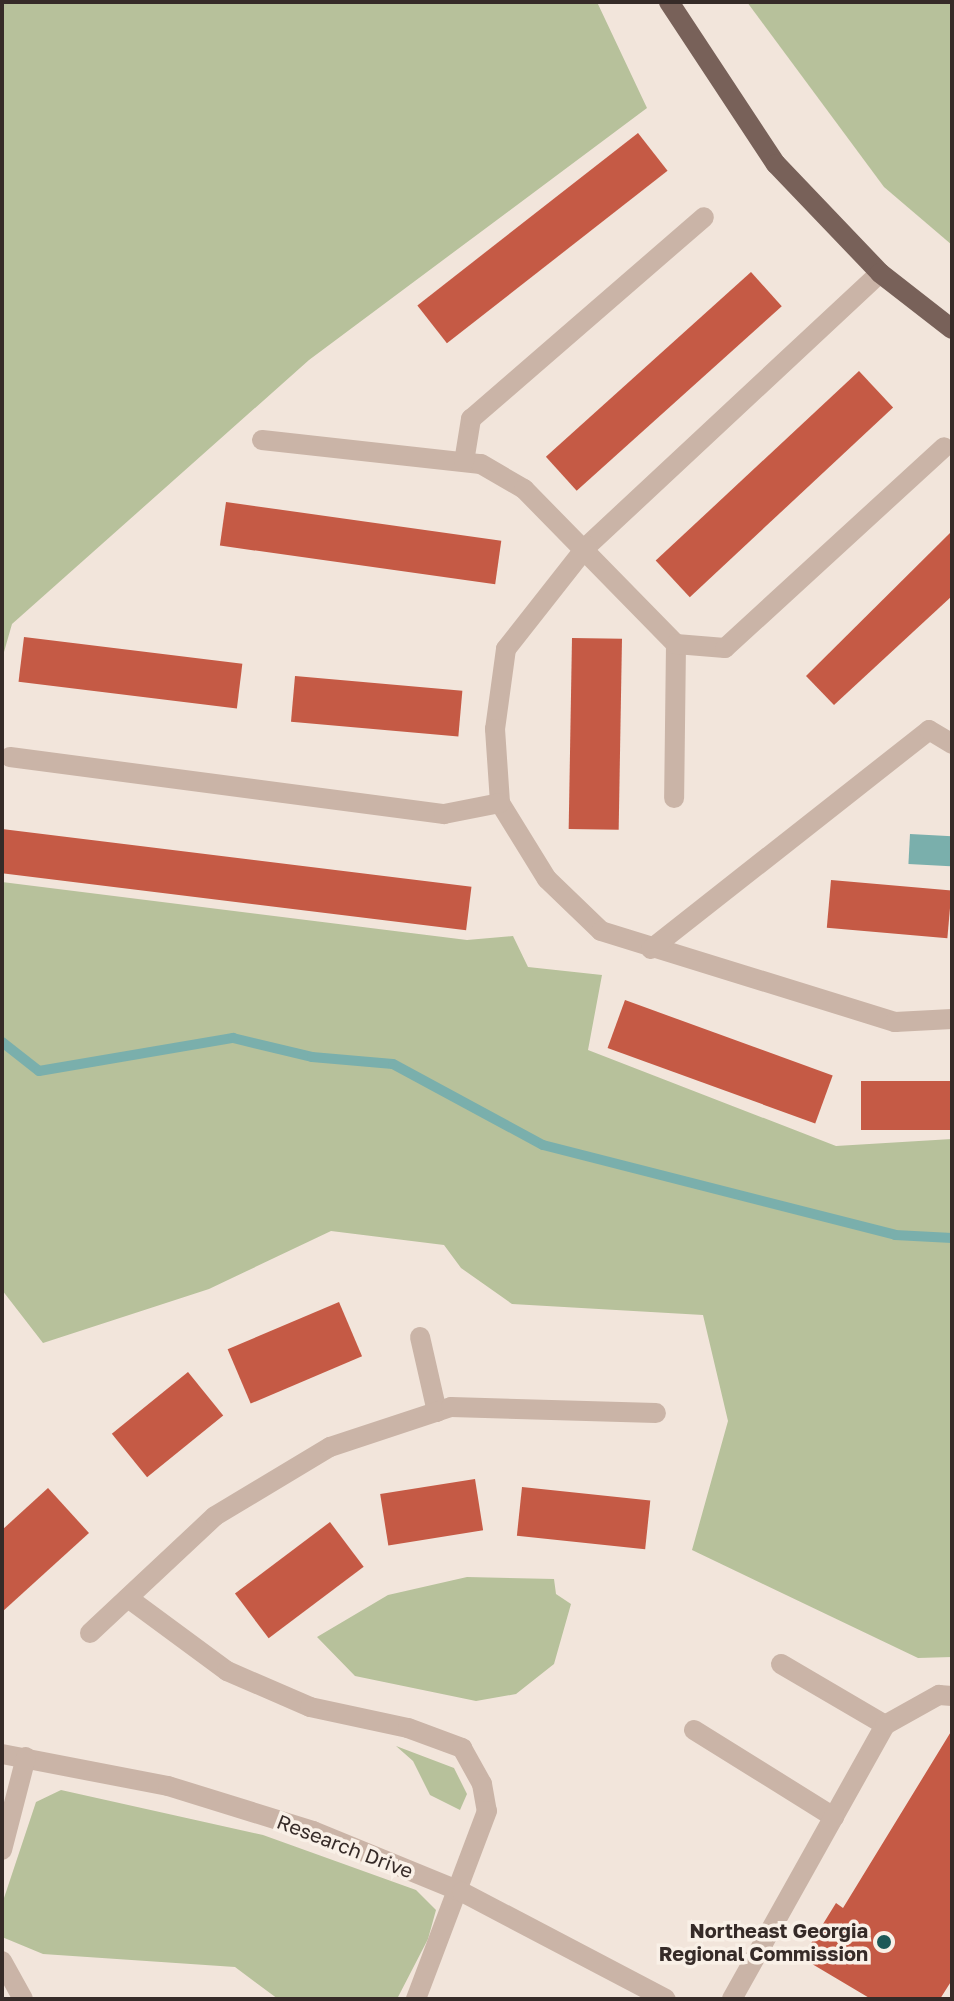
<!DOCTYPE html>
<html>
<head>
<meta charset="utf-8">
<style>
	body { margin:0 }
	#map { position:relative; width:954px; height:2001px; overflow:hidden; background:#f2e5db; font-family:"Golos Text",sans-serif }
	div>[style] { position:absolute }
	.green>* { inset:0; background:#b7c19b }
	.water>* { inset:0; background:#7aafac; transform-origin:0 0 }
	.stream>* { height:10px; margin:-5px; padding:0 5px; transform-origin:5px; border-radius:5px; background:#7aafac }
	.building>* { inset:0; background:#c55a45; transform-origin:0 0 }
	.minor>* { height:20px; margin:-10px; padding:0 10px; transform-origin:10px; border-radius:10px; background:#cab4a7 }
	.major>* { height:20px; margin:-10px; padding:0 10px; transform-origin:10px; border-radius:10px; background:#786159 }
	.dots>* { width:22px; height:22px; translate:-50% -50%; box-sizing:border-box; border:4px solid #f9f0e7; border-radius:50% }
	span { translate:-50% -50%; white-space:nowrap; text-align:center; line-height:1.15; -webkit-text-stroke:7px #f9f0e7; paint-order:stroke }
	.street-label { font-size:20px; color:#362b28 }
	.poi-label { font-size:20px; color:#362b28; font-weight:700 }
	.right { translate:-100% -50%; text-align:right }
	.frame { position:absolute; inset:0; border:4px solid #362b28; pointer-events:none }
</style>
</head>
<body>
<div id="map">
	<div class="green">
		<i style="clip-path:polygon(2px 2px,597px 2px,647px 108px,309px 360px,12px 624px,2px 659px)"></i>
		<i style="clip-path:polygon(747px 2px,952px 2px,952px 245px,884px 187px)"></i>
		<i style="clip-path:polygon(2px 882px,467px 940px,513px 936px,528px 967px,602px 975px,588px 1050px,836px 1146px,952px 1139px,952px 1657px,918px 1658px,692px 1550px,728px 1421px,703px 1315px,512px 1304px,461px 1268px,444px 1245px,331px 1231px,209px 1289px,43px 1343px,2px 1290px)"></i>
		<i style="clip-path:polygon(467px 1577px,554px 1579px,556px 1594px,571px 1604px,554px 1664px,516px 1694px,476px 1701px,355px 1676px,317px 1637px,388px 1595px)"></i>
		<i style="clip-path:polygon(396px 1746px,454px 1768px,467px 1794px,460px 1810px,430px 1795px,413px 1761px)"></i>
		<i style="clip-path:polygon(61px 1790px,263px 1835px,416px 1890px,436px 1910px,428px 1939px,397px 1999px,278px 1999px,235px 1967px,43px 1954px,2px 1937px,2px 1904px,36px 1802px)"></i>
	</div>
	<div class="water">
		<i style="left:910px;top:834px;width:42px;height:30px;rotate:3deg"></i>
	</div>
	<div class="stream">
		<i style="left:2px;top:1042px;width:47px;rotate:38.1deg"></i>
		<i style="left:39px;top:1071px;width:197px;rotate:-9.7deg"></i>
		<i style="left:233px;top:1038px;width:81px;rotate:13.5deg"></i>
		<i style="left:312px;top:1057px;width:81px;rotate:4.9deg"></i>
		<i style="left:393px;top:1064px;width:170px;rotate:28.4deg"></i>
		<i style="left:543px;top:1145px;width:363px;rotate:14.3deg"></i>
		<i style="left:895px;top:1235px;width:57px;rotate:3deg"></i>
	</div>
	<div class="building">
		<i style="left:638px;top:133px;width:48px;height:280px;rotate:52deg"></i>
		<i style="left:751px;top:272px;width:46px;height:276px;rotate:48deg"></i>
		<i style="left:859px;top:371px;width:50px;height:278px;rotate:47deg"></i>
		<i style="left:226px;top:502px;width:278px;height:44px;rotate:8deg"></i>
		<i style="clip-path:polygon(952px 531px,952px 596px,834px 705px,806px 676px)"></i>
		<i style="left:24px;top:637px;width:220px;height:45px;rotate:7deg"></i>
		<i style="left:572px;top:638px;width:50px;height:191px;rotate:1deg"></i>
		<i style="left:295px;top:676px;width:168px;height:46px;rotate:5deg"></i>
		<i style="left:2px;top:829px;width:473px;height:44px;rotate:7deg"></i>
		<i style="left:831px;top:880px;width:121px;height:48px;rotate:5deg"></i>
		<i style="left:625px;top:1000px;width:221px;height:51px;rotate:20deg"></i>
		<i style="left:952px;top:1081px;width:49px;height:91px;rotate:90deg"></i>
		<i style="left:339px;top:1302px;width:59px;height:121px;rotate:67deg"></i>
		<i style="left:188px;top:1372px;width:56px;height:98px;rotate:51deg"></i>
		<i style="left:475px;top:1479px;width:52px;height:96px;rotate:81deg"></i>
		<i style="left:522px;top:1487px;width:129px;height:49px;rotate:6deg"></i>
		<i style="clip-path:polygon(48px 1488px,89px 1533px,2px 1612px,2px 1530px)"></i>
		<i style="left:330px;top:1522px;width:56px;height:119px;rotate:53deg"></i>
		<i style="clip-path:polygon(952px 1730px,952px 1980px,940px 1999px,871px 1999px,802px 1958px,836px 1903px,843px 1908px)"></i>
	</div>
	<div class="minor">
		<i style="left:880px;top:273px;width:400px;rotate:137deg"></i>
		<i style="left:587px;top:546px;width:131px;rotate:128.2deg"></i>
		<i style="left:506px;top:649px;width:81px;rotate:97.8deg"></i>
		<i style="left:495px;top:729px;width:74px;rotate:86.1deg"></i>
		<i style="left:500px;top:803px;width:89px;rotate:58.3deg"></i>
		<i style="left:547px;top:879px;width:75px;rotate:43.9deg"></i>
		<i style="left:601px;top:931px;width:308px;rotate:17.2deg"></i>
		<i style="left:895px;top:1022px;width:57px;rotate:-3deg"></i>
		<i style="left:262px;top:440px;width:220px;rotate:6.3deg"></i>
		<i style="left:481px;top:464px;width:50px;rotate:30.2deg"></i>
		<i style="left:524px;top:489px;width:217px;rotate:45.6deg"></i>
		<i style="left:676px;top:644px;width:154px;rotate:90.7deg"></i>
		<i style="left:464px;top:462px;width:44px;rotate:-80.8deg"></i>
		<i style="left:471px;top:419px;width:308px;rotate:-40.9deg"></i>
		<i style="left:676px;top:644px;width:49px;rotate:4.7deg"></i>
		<i style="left:725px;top:648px;width:297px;rotate:-42.5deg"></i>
		<i style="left:10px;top:757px;width:438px;rotate:7.5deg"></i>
		<i style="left:444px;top:814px;width:57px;rotate:-11.1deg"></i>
		<i style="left:651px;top:949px;width:354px;rotate:-38.2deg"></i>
		<i style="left:929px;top:730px;width:27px;rotate:31deg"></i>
		<i style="left:420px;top:1337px;width:77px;rotate:77.2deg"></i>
		<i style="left:128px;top:1598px;width:123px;rotate:36.4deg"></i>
		<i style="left:227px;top:1671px;width:90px;rotate:23.4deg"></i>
		<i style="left:310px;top:1707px;width:100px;rotate:12.1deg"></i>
		<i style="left:408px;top:1728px;width:58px;rotate:20.3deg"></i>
		<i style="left:462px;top:1748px;width:41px;rotate:60.9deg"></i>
		<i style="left:482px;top:1784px;width:27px;rotate:80deg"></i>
		<i style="left:487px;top:1811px;width:201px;rotate:110.7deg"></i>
		<i style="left:90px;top:1633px;width:171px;rotate:-43.1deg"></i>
		<i style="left:215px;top:1516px;width:134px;rotate:-31deg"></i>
		<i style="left:330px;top:1447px;width:127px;rotate:-18.3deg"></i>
		<i style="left:451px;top:1407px;width:205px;rotate:1.7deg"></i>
		<i style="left:781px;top:1664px;width:121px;rotate:30.4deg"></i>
		<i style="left:694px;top:1730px;width:165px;rotate:31.9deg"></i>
		<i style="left:2px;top:1754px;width:169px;rotate:10.9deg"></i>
		<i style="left:168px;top:1786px;width:152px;rotate:17.2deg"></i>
		<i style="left:313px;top:1831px;width:161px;rotate:22.3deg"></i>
		<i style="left:462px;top:1892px;width:230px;rotate:27.7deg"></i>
		<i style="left:2px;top:1850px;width:96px;rotate:-75.5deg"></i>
		<i style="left:2px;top:1961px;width:43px;rotate:61.1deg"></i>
		<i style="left:732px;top:1999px;width:314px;rotate:-60.8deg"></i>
		<i style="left:885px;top:1725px;width:62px;rotate:-29.1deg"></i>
		<i style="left:939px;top:1695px;width:13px;rotate:4deg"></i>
	</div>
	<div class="major">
		<i style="left:669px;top:2px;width:194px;rotate:56.6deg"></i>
		<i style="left:776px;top:164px;width:151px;rotate:46.3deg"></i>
		<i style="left:880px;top:273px;width:91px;rotate:37.9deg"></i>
	</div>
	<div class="dots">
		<i style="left:884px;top:1942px;background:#1d5857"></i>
	</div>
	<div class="street-label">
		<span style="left:345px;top:1846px;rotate:21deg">Research Drive</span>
	</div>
	<div class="poi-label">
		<span class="right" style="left:868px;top:1942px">Northeast Georgia<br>Regional Commission</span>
	</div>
	<div class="frame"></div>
</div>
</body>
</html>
